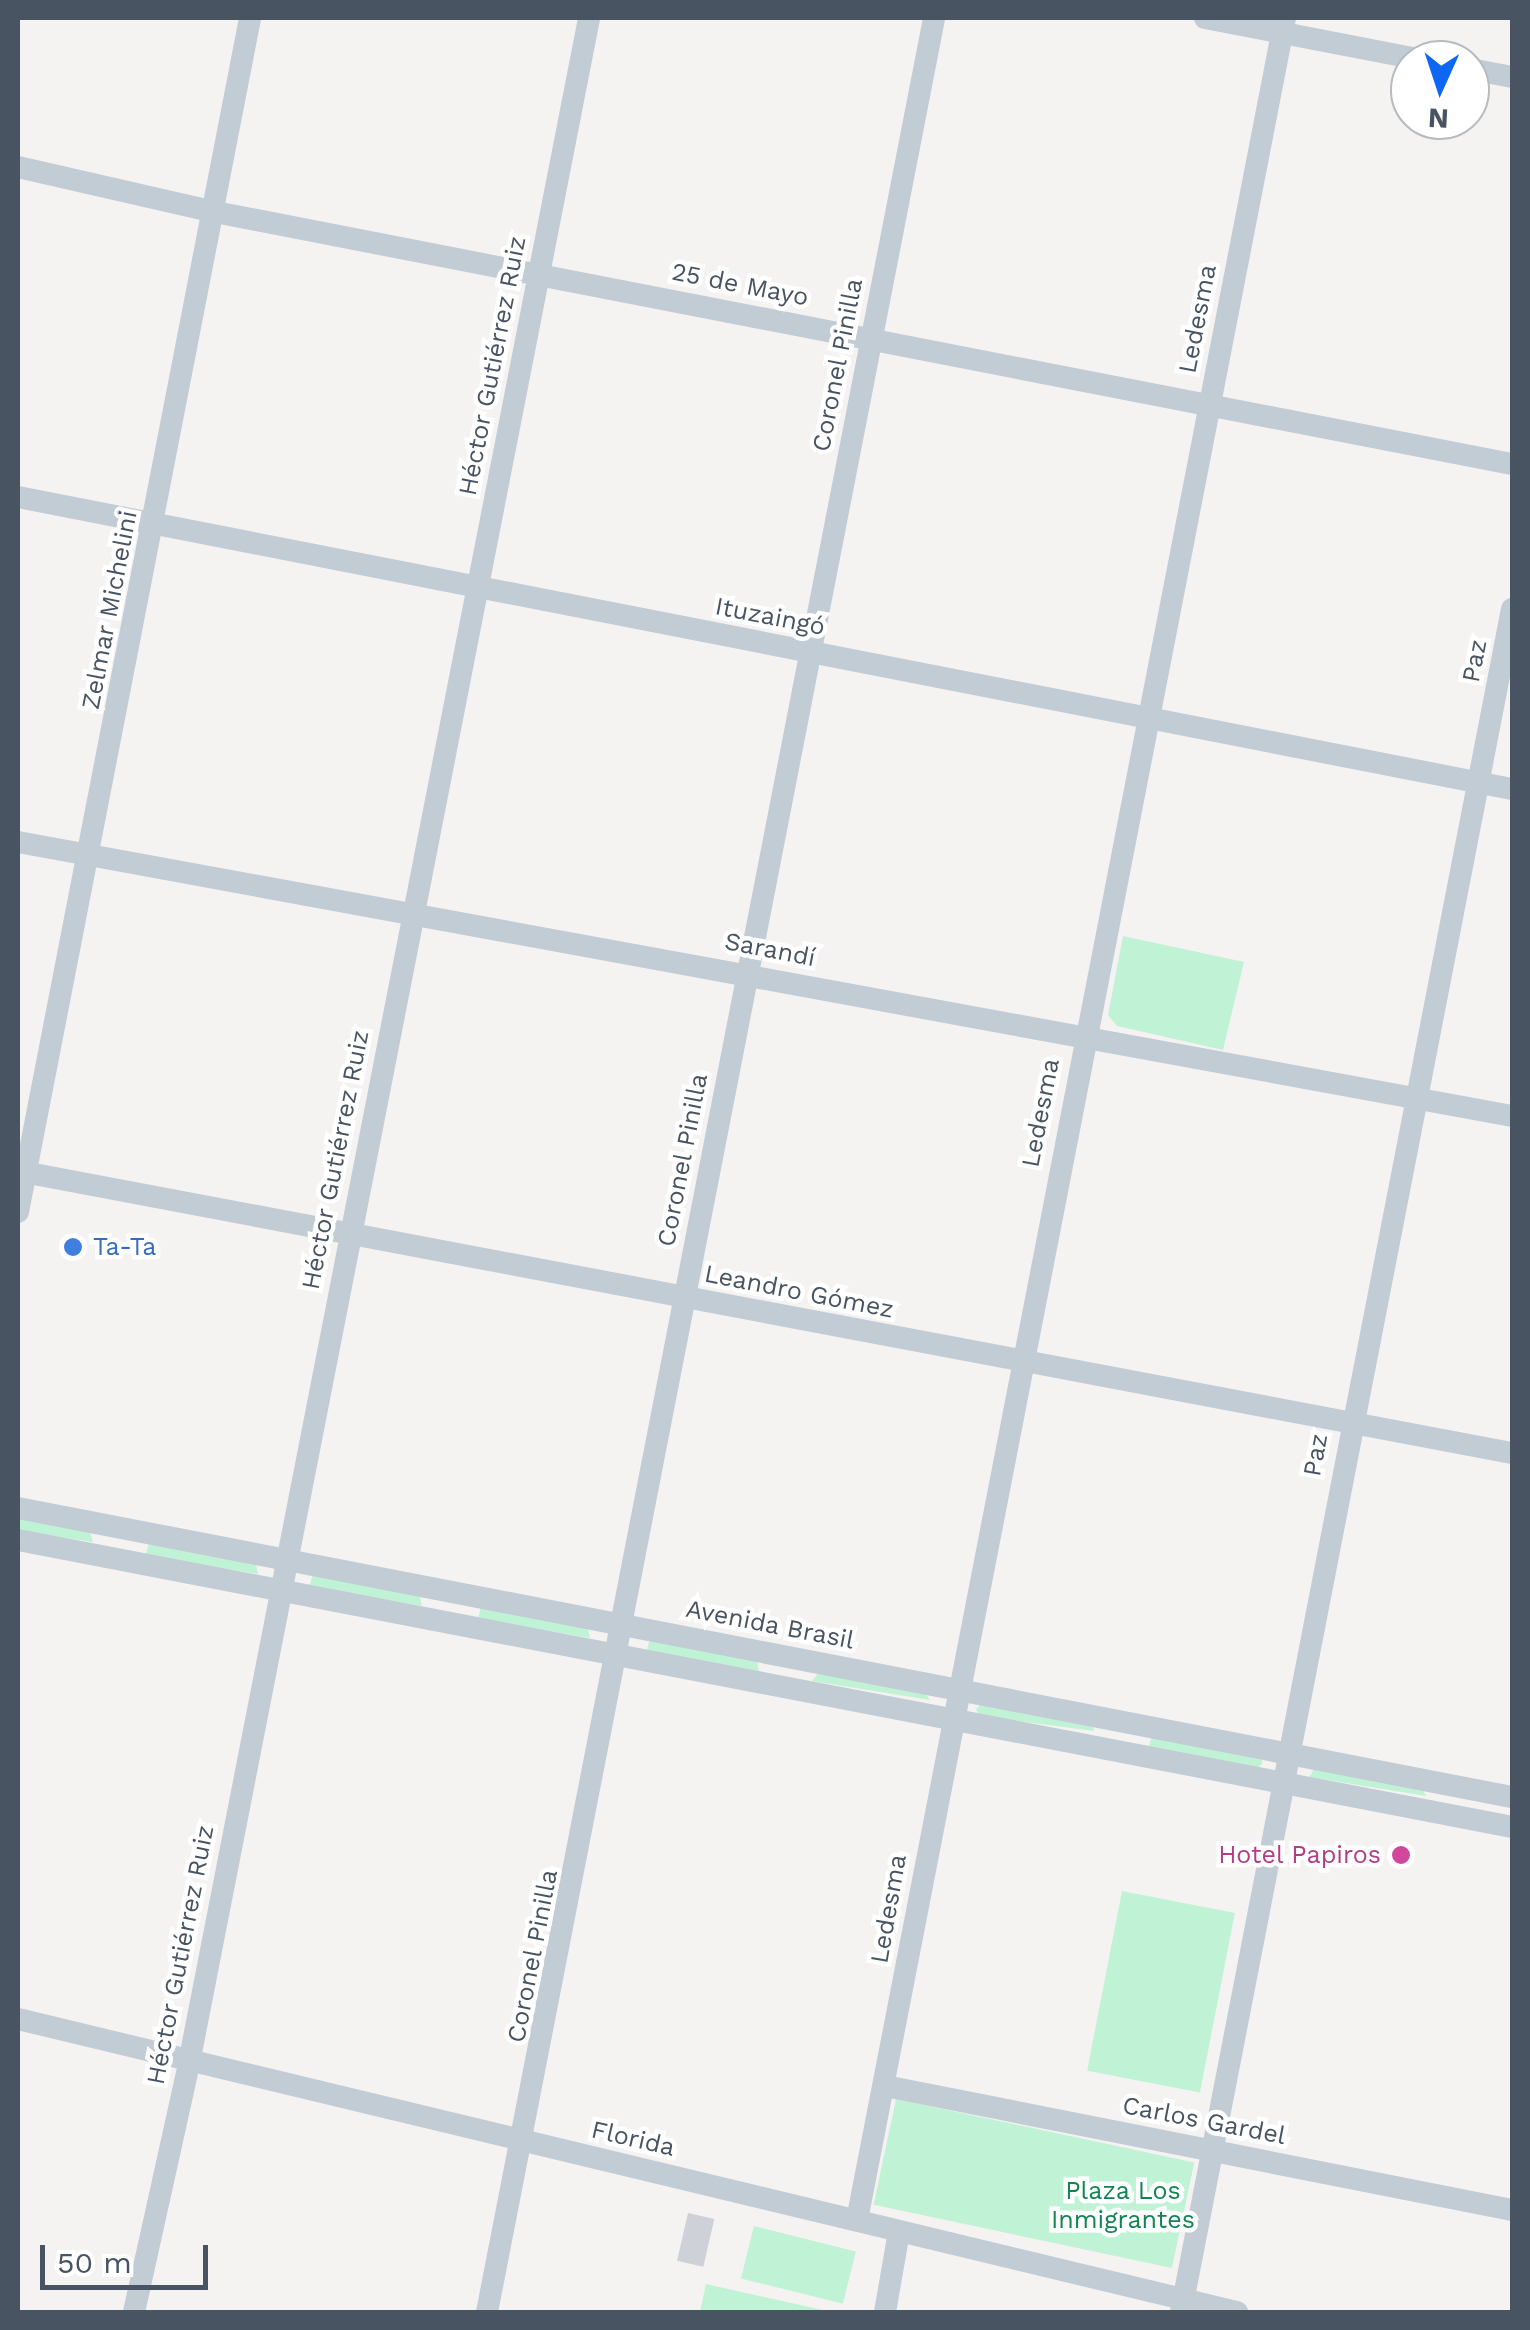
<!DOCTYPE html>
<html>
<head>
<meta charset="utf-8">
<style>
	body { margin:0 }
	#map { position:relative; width:1530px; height:2330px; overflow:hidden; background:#f5f2f2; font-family:"Work Sans",sans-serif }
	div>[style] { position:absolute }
	.green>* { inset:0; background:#c0f3d6; transform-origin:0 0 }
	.building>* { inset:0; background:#ced1d8; transform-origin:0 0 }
	.minor>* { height:22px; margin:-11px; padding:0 11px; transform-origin:11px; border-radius:11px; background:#c2ccd4 }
	.dots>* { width:28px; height:28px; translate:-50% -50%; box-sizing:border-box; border:5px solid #fff; border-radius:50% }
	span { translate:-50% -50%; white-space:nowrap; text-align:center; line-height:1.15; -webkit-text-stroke:9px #fff; paint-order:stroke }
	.street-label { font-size:25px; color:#485462 }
	.shop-label { font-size:25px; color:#366cbe }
	.left { translate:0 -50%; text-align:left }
	.hotel-label { font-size:25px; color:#b23c85 }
	.right { translate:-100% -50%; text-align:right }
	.park-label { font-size:25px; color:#118551 }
	.frame { position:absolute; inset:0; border:20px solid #485462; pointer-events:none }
	.north { position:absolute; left:1390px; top:40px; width:100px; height:100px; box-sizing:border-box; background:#fff; border:2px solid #b6bbc0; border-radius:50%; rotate:183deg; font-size:28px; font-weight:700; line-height:40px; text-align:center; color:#485462 }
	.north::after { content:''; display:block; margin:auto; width:35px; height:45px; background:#0e67f3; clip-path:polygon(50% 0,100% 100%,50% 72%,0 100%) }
	.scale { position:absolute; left:40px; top:2245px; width:168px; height:45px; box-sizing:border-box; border:5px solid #485462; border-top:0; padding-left:12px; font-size:30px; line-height:35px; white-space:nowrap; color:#485462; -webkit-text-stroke:8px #fff; paint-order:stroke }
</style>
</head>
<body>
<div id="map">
	<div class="green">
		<i style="clip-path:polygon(1123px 936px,1244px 962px,1223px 1050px,1117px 1026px,1108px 1015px)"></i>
		<i style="clip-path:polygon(18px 1518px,90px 1532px,93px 1542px,18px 1531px)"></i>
		<i style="clip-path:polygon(149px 1543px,256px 1564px,258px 1574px,145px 1556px)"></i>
		<i style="clip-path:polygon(313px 1574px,420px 1596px,422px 1606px,309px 1587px)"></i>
		<i style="clip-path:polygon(481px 1607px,588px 1628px,590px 1638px,478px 1619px)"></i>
		<i style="clip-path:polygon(650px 1639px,757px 1661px,759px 1671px,646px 1652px)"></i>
		<i style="clip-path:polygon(819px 1672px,925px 1693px,930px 1700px,812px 1681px)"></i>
		<i style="clip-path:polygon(982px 1703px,1093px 1727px,1094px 1731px,979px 1716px,976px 1709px)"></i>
		<i style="clip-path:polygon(1152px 1736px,1262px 1760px,1262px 1764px,1257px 1769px,1148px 1749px)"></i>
		<i style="clip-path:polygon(1315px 1768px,1422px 1789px,1426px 1796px,1309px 1777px)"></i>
		<i style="left:1122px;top:1891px;width:115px;height:183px;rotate:11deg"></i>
		<i style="left:896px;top:2099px;width:305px;height:108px;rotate:12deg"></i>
		<i style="left:754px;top:2226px;width:105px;height:54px;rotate:14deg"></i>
		<i style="clip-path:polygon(706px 2284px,832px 2312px,700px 2312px)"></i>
	</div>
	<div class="building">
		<i style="left:688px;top:2213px;width:27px;height:49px;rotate:13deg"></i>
	</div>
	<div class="minor">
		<i style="left:1205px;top:18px;width:222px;rotate:10.9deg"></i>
		<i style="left:1470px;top:69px;width:43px;rotate:10.8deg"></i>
		<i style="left:18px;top:167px;width:202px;rotate:12.9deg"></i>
		<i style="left:215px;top:212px;width:1321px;rotate:11deg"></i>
		<i style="left:18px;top:497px;width:1522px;rotate:11.06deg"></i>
		<i style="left:18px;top:842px;width:1519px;rotate:10.39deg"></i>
		<i style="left:18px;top:1171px;width:1520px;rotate:10.69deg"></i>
		<i style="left:18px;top:1212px;width:1216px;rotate:-79deg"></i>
		<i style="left:18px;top:1508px;width:1522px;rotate:10.95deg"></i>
		<i style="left:18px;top:1540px;width:1521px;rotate:10.87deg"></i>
		<i style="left:18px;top:2019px;width:1254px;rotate:13.52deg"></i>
		<i style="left:885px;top:2086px;width:639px;rotate:11.19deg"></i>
		<i style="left:857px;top:2220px;width:2243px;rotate:-79deg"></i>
		<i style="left:134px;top:2312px;width:255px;rotate:-77.5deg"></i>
		<i style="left:189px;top:2063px;width:2084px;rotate:-78.93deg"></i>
		<i style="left:487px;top:2312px;width:2337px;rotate:-78.97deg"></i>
		<i style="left:885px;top:2312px;width:81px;rotate:-80.1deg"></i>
		<i style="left:1181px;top:2312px;width:1735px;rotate:-79deg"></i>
	</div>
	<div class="dots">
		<i style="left:73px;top:1247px;background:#3f7fe0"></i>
		<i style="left:1401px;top:1855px;background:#d1479c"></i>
	</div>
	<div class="street-label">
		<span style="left:740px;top:285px;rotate:11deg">25 de Mayo</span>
		<span style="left:1198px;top:319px;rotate:-79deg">Ledesma</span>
		<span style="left:838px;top:365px;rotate:-79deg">Coronel Pinilla</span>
		<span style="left:493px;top:366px;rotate:-79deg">Héctor Gutiérrez Ruiz</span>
		<span style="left:110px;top:610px;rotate:-79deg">Zelmar Michelini</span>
		<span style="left:770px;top:617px;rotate:11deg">Ituzaingó</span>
		<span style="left:1475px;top:661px;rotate:-79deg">Paz</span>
		<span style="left:770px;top:950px;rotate:11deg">Sarandí</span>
		<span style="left:1041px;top:1113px;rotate:-79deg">Ledesma</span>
		<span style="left:336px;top:1160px;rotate:-79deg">Héctor Gutiérrez Ruiz</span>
		<span style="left:683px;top:1160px;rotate:-79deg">Coronel Pinilla</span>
		<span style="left:799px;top:1292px;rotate:11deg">Leandro Gómez</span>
		<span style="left:1316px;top:1455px;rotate:-80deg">Paz</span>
		<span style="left:770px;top:1625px;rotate:11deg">Avenida Brasil</span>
		<span style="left:889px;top:1909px;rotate:-80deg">Ledesma</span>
		<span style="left:181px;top:1955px;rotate:-79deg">Héctor Gutiérrez Ruiz</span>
		<span style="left:533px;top:1956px;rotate:-79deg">Coronel Pinilla</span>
		<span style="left:1204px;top:2121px;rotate:11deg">Carlos Gardel</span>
		<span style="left:633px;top:2139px;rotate:13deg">Florida</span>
	</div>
	<div class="shop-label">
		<span class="left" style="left:93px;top:1247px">Ta-Ta</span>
	</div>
	<div class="hotel-label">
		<span class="right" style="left:1381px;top:1855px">Hotel Papiros</span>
	</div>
	<div class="park-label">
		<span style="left:1123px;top:2206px">Plaza Los<br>Inmigrantes</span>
	</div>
	<div class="frame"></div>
	<div class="north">N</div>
	<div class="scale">50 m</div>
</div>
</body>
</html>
